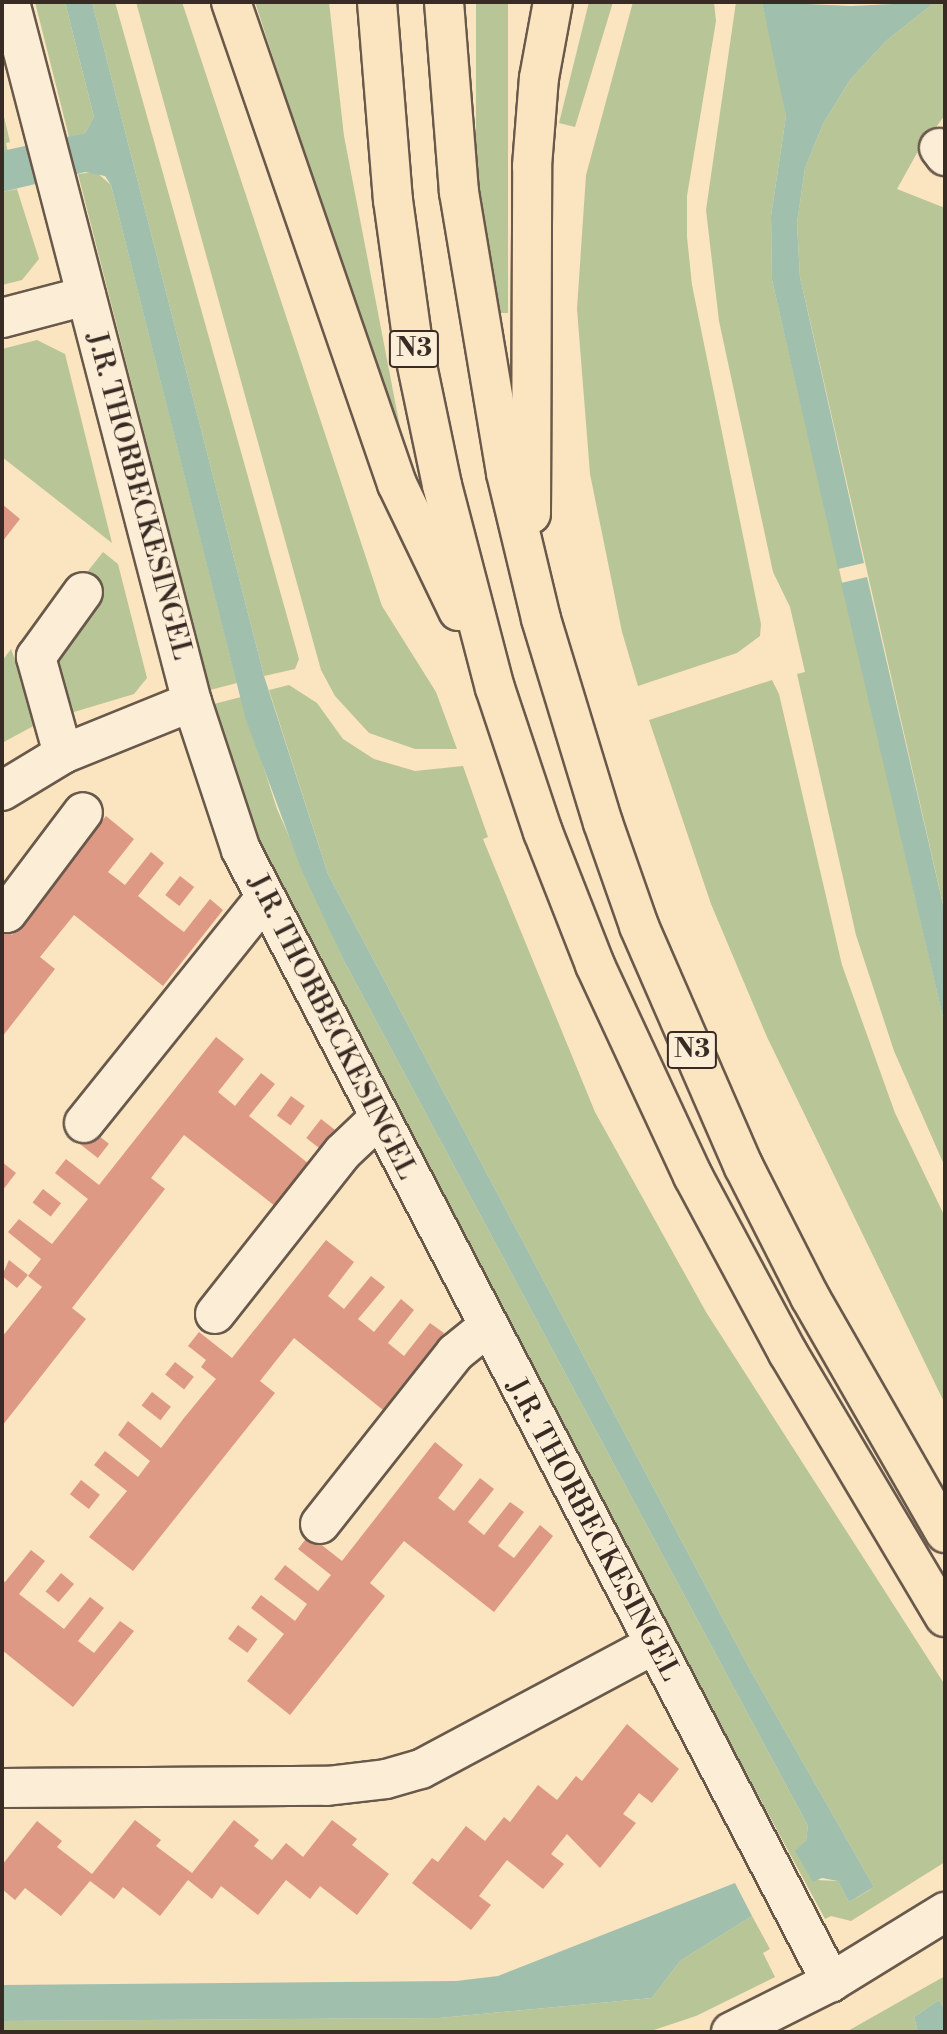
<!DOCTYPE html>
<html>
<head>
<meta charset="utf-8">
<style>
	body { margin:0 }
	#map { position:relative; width:947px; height:2034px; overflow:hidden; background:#fbe4c0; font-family:"Libre Bodoni",serif }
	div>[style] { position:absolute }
	.green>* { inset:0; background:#b8c597; transform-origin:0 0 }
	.water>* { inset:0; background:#a0bfad }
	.building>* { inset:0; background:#dd9984; transform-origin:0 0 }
	.roads { filter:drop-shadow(2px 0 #69594b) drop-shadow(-2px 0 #69594b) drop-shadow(0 2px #69594b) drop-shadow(0 -2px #69594b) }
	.minor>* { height:38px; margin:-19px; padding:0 19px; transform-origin:19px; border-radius:19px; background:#fcedd6 }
	.major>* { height:38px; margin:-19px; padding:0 19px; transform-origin:19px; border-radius:19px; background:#fbe4c0 }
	span { translate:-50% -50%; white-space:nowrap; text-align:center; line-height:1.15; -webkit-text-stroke:7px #fcedd6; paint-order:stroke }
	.shield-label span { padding:2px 5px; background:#fcedd6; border:2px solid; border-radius:5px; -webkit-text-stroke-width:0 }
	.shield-label { font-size:26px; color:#382b24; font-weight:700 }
	.street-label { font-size:28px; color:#382b24 }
	.frame { position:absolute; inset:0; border:4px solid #382b24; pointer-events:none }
</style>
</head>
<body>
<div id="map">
	<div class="green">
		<i style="clip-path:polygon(35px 2px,65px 2px,94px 117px,85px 133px,69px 137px)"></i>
		<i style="clip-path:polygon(92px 2px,115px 2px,299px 659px,295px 669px,264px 676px)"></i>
		<i style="clip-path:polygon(136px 2px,182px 2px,382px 606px,436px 692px,457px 749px,415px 749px,369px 733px,335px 696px,321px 670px)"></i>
		<i style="clip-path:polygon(255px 2px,329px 2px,344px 136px,409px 474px)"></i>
		<i style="left:476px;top:2px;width:32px;height:311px"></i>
		<i style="clip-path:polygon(589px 2px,613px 2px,575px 127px,559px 123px)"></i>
		<i style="clip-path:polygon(633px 2px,714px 2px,716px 21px,687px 196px,687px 237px,692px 285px,761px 624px,760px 636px,737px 653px,638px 686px,622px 632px,590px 474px,577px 309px,586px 175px)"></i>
		<i style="clip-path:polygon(736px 2px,762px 2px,781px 83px,786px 116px,771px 216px,772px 280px,945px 1026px,945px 1167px,894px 1051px,856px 935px,797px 674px,805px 672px,790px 607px,773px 572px,719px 321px,706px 210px)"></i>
		<i style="clip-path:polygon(935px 2px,945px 2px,945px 115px,917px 153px,897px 189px,945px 208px,945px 913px,800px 277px,797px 223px,805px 168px,823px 124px,850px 80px,886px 41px)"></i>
		<i style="clip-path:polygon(2px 108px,10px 142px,6px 143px,8px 153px,2px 151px)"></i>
		<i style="clip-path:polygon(96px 172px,111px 185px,237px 683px,210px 690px,78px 174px)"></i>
		<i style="clip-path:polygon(17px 189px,39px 259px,22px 280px,2px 285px,2px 192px)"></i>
		<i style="clip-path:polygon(37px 340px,65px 354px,112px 543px,2px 457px,2px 349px)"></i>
		<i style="clip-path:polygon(103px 552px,118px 564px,147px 678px,134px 694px,64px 715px,56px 658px,102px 591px,84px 576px)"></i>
		<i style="clip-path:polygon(11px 649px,39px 723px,2px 743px,2px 661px)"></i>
		<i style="clip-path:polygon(772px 680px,779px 694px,842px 965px,895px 1113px,945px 1217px,945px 1404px,767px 1037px,711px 904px,649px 720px)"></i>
		<i style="clip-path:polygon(289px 685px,317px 703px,343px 739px,374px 759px,415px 771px,463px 766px,488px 837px,483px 839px,595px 1112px,706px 1312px,945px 1685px,945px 1862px,851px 1921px,831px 1916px,825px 1919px,328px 997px,257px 839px,214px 704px,241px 697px,277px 809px,343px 959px,808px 1826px,806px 1841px,817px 1880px,838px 1881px,849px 1902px,868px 1891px,874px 1887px,748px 1666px,328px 874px,269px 690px)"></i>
		<i style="clip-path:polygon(752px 1916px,770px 1949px,763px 1953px,775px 1977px,696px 2016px,648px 2032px,2px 2032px,2px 2021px,439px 2018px,652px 1998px,680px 1961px)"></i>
		<i style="clip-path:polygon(945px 1976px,945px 2010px,939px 2000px,914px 2017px,918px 2032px,846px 2032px)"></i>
	</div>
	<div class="water">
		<i style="clip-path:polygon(65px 2px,92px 2px,264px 676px,328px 874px,748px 1666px,874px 1887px,849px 1902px,838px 1881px,822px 1878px,813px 1882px,795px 1851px,806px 1841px,808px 1826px,343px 959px,300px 866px,246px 720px,111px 185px,105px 176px,85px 172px,2px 192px,2px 151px,85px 133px,94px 117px)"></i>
		<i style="clip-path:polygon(762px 2px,851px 6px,935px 2px,886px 41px,850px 80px,823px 124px,805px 168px,797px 223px,800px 277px,864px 563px,838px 569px,772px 280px,771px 216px,786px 116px)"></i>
		<i style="clip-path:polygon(867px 577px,945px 913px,945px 1026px,841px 583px)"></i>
		<i style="clip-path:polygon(735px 1883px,752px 1916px,680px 1961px,652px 1998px,439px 2018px,2px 2021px,2px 1985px,456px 1981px,498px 1976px)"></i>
		<i style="clip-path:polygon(939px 2000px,945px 2010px,945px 2032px,918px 2032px,914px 2017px)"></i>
	</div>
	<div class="building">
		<i style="clip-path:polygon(2px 504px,20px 519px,2px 542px)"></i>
		<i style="clip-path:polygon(106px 816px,134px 839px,108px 872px,125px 885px,151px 852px,164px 863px,138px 896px,168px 920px,184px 932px,210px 899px,223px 910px,163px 986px,74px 915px,40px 957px,55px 969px,2px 1037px,2px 926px,12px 935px)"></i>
		<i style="left:180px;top:876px;width:18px;height:24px;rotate:38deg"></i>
		<i style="clip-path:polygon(216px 1037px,244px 1059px,218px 1092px,235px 1106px,261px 1073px,275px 1084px,249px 1116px,309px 1164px,275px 1206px,184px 1135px,151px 1178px,165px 1189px,72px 1308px,86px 1319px,2px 1426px,2px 1337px,42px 1287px,28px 1276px,41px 1259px,8px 1232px,19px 1219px,52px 1244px,88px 1199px,55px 1173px,66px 1159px,99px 1185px)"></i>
		<i style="left:291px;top:1096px;width:17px;height:24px;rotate:36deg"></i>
		<i style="left:321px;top:1119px;width:18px;height:24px;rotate:38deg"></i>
		<i style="left:90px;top:1129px;width:24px;height:18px;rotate:38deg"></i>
		<i style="clip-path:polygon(2px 1162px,16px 1173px,2px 1191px)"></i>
		<i style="left:43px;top:1189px;width:23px;height:17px;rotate:38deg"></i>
		<i style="clip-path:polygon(326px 1240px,354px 1262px,328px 1296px,344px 1309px,371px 1276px,385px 1287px,358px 1319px,374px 1332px,401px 1299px,414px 1310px,388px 1343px,404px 1356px,430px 1323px,444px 1333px,383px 1410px,294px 1338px,260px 1381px,275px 1393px,133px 1571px,89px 1537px,127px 1491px,94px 1465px,105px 1451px,138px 1477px,150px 1461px,118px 1435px,128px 1421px,161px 1448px,184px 1418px,216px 1379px,201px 1367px,206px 1360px,188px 1346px,199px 1332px,232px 1358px)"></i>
		<i style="clip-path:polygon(9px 1260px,28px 1275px,17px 1288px,2px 1276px)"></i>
		<i style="left:175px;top:1362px;width:24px;height:16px;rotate:38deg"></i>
		<i style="left:152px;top:1392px;width:24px;height:17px;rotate:38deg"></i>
		<i style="clip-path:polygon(435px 1442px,463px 1465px,438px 1498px,454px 1511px,480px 1478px,494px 1489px,468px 1522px,484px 1535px,510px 1502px,524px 1512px,498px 1546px,514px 1558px,540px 1525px,553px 1536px,494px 1612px,404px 1541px,370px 1583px,385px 1596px,290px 1715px,247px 1681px,284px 1634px,251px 1608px,261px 1595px,295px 1621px,307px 1604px,274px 1579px,285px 1565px,318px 1591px,331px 1575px,298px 1549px,309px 1535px,342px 1561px)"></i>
		<i style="left:81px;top:1480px;width:24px;height:18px;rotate:38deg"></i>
		<i style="clip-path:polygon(31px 1550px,45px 1561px,19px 1594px,64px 1629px,90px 1597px,104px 1608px,78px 1641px,94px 1653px,120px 1621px,134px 1631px,73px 1707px,2px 1650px,2px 1580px,5px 1582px)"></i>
		<i style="left:61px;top:1573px;width:17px;height:24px;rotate:40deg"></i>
		<i style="left:238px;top:1625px;width:24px;height:17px;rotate:36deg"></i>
		<i style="clip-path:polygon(627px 1724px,679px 1769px,652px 1803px,639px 1793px,623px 1814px,636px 1823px,600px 1868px,567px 1834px,551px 1854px,564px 1864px,543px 1889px,507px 1860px,479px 1896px,491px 1905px,471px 1930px,412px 1883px,432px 1858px,438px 1862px,466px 1826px,485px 1841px,504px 1817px,510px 1822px,538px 1785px,557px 1800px,576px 1776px,582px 1781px)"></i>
		<i style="clip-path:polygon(135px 1820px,161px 1840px,156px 1846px,192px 1873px,234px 1820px,259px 1840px,254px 1846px,272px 1860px,286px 1843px,303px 1857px,332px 1820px,357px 1839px,352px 1845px,389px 1874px,357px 1915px,320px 1886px,310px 1899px,286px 1880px,258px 1915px,221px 1886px,212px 1899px,188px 1880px,160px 1916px,123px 1887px,114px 1899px,90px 1881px,61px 1916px,25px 1888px,15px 1900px,2px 1889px,2px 1865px,37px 1821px,62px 1841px,57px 1847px,92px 1874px)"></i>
	</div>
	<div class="roads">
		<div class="minor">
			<i style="left:10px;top:2px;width:723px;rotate:75.43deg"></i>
			<i style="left:192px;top:702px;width:156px;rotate:71.7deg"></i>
			<i style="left:241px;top:850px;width:1277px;rotate:62.47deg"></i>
			<i style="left:939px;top:148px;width:10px;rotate:53deg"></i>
			<i style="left:2px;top:318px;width:87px;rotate:-14.7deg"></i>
			<i style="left:63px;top:754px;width:101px;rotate:-105.6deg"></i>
			<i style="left:36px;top:657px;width:80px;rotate:-54.1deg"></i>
			<i style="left:2px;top:791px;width:71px;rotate:-31.2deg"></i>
			<i style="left:63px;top:754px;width:139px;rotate:-22deg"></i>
			<i style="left:2px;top:909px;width:6px;rotate:39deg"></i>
			<i style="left:7px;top:913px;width:126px;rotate:-53deg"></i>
			<i style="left:84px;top:1123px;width:289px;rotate:-51.2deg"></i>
			<i style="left:215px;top:1314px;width:206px;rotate:-51.7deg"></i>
			<i style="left:343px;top:1152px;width:50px;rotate:-43.4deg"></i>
			<i style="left:320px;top:1524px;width:218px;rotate:-51.7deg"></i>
			<i style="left:455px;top:1353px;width:41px;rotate:-39.1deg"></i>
			<i style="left:2px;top:1788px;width:325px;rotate:-0.4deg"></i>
			<i style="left:327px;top:1786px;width:59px;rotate:-6.8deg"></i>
			<i style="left:386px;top:1779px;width:36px;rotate:-16deg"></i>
			<i style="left:421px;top:1769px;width:263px;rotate:-28.1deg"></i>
			<i style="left:731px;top:2032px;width:112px;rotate:-26.6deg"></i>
			<i style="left:831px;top:1982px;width:134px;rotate:-31.6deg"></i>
		</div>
		<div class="major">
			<i style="left:231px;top:2px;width:510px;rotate:71deg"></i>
			<i style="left:397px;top:484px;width:141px;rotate:64.3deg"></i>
			<i style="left:377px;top:2px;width:199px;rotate:85.4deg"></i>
			<i style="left:393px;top:200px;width:152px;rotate:82.1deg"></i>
			<i style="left:414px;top:351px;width:137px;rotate:78.2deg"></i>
			<i style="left:442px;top:485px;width:210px;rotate:75.4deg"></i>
			<i style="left:495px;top:688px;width:152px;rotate:71.6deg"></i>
			<i style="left:543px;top:832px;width:143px;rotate:68.6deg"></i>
			<i style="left:595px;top:965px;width:233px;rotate:65.1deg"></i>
			<i style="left:693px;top:1176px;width:201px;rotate:61.8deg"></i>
			<i style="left:788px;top:1353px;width:307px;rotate:59.3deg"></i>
			<i style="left:444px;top:2px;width:191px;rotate:85.5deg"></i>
			<i style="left:459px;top:192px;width:285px;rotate:80.5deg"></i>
			<i style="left:506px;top:473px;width:150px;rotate:76.5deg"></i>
			<i style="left:541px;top:619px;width:213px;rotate:73.1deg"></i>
			<i style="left:603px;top:823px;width:109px;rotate:70.7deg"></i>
			<i style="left:639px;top:926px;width:263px;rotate:66.5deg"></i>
			<i style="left:744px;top:1167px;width:146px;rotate:63.1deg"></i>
			<i style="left:810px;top:1297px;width:272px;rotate:60.2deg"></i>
			<i style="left:531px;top:514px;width:348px;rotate:-89.8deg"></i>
			<i style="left:532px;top:166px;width:88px;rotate:-85.5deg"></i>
			<i style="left:539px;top:78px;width:77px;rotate:-79.6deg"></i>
		</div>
	</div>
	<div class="shield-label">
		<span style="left:414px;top:349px">N3</span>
		<span style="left:692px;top:1050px">N3</span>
	</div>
	<div class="street-label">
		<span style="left:139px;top:496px;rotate:75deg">J.R. THORBECKESINGEL</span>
		<span style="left:332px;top:1027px;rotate:63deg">J.R. THORBECKESINGEL</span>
		<span style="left:593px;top:1530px;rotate:62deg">J.R. THORBECKESINGEL</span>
	</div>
	<div class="frame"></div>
</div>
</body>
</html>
